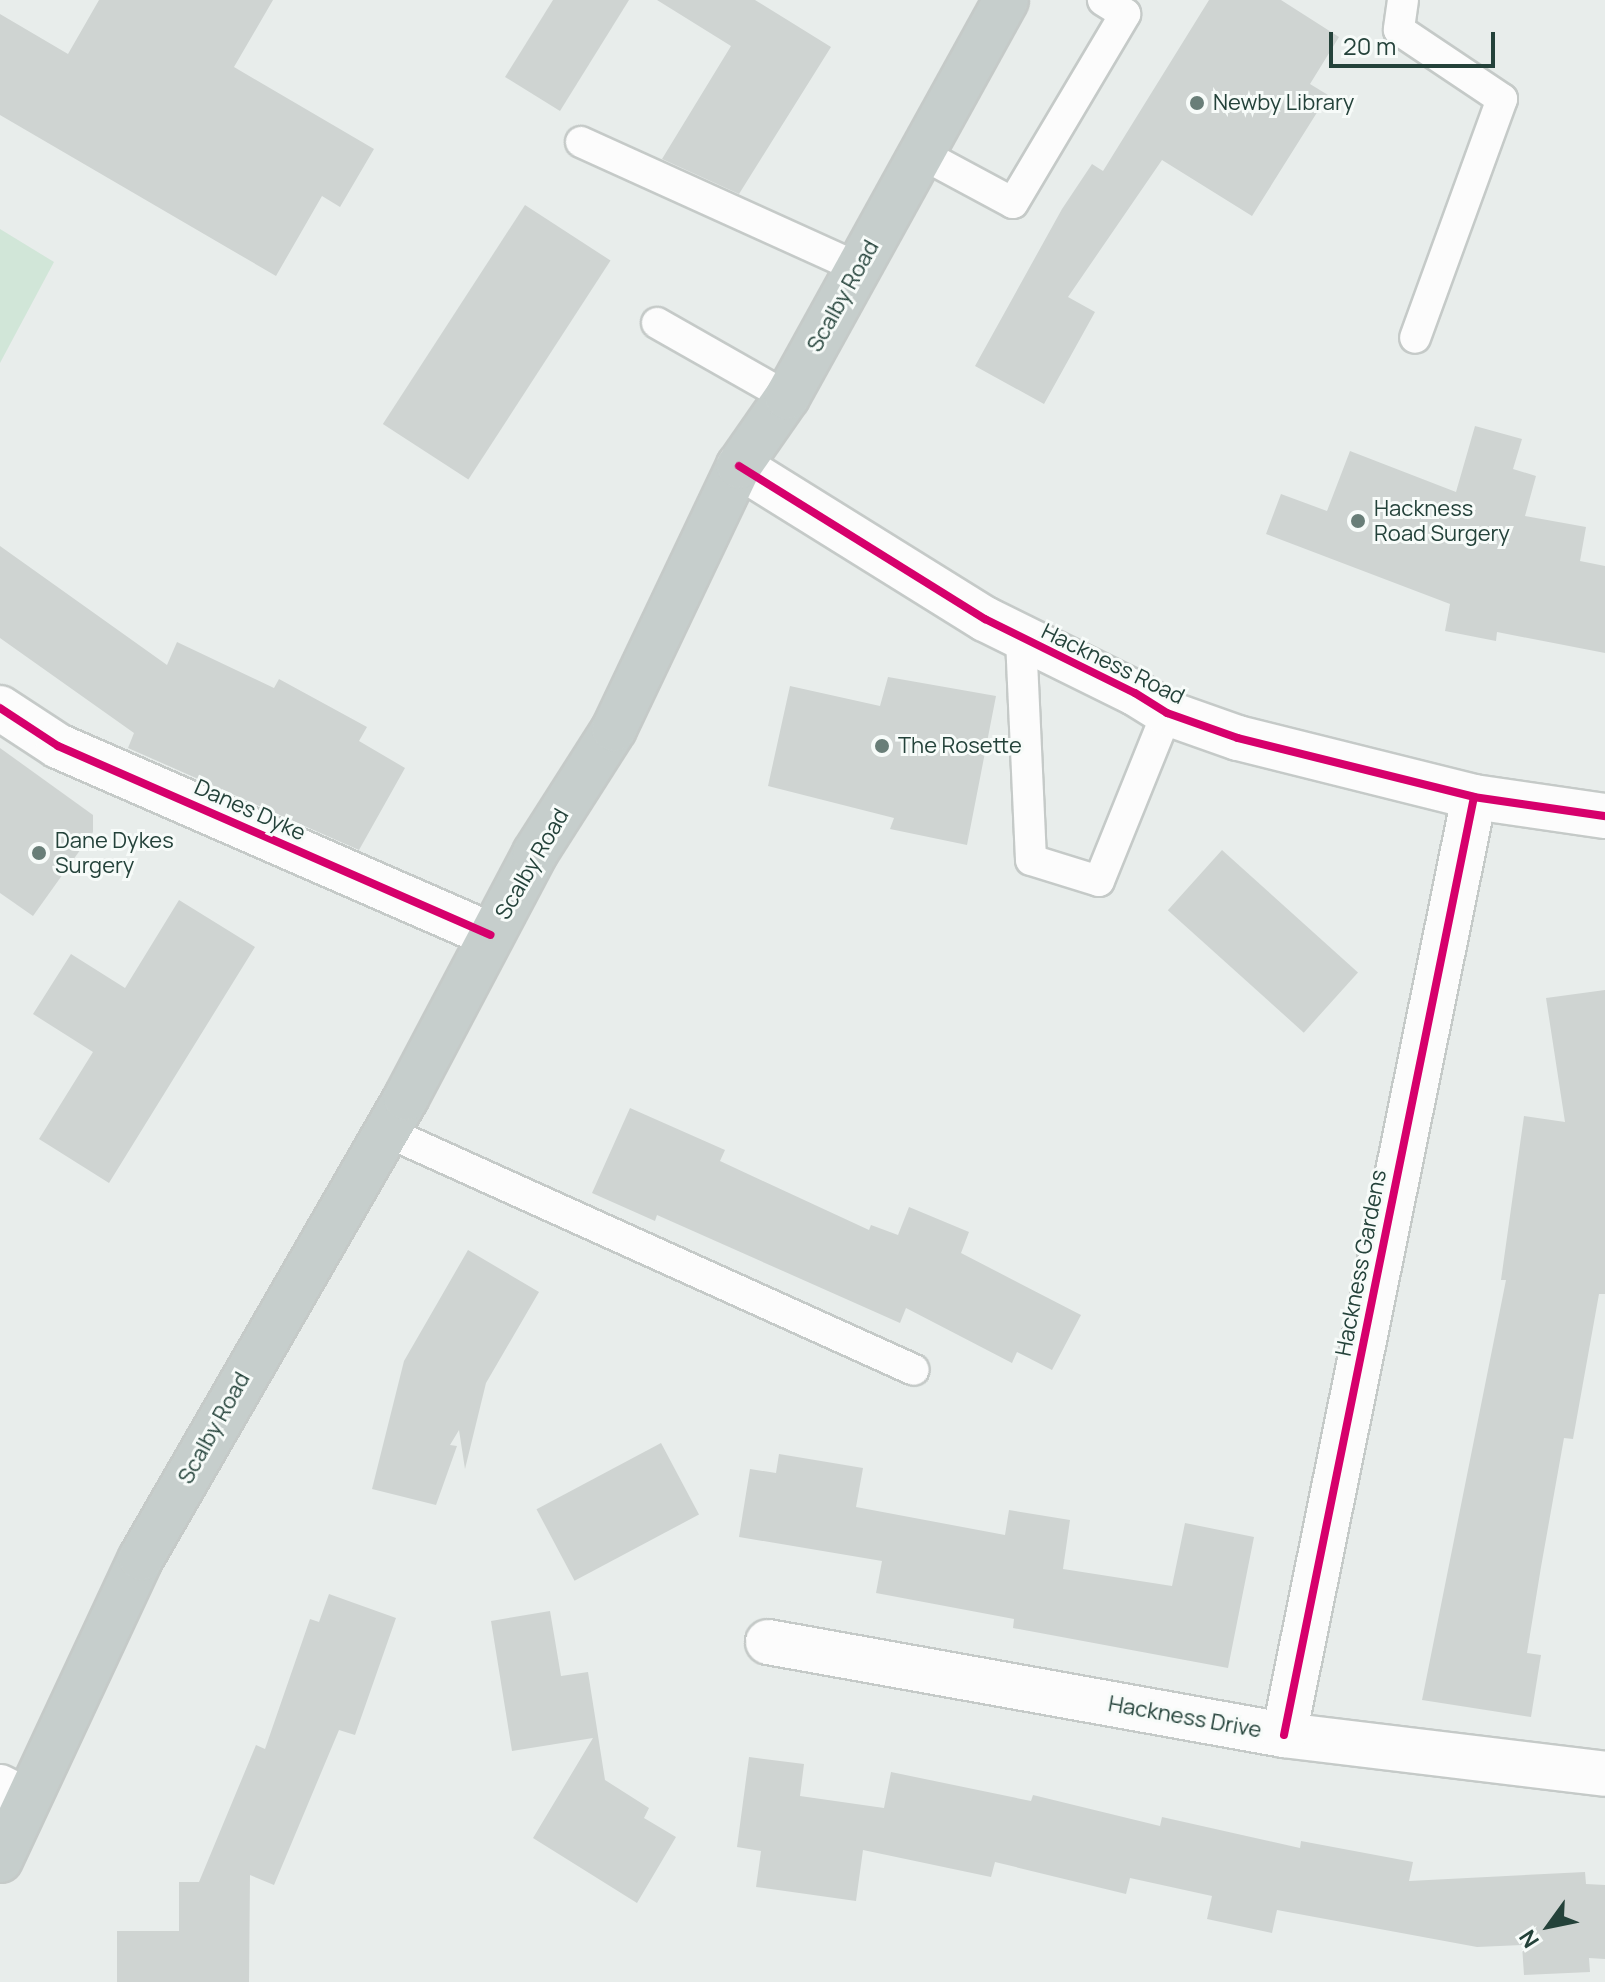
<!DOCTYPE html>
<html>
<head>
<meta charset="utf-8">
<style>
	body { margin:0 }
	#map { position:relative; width:1605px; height:1982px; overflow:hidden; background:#e8edeb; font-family:Manrope,sans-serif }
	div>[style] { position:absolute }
	.green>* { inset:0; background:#d1e6d8 }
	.building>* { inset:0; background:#cfd4d2; transform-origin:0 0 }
	.roads { filter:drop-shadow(2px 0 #c5cac8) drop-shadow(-2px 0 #c5cac8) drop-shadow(0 2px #c5cac8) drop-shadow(0 -2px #c5cac8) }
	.service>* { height:30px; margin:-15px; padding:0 15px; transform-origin:15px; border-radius:15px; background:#fcfcfc }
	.minor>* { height:44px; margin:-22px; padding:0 22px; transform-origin:22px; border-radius:22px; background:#fcfcfc }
	.tertiary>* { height:44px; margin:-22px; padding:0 22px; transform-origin:22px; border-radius:22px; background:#fcfcfc }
	.trunk>* { height:44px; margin:-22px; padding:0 22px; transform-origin:22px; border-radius:22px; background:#c6cecc }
	.cycleway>* { height:8px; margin:-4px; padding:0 4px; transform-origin:4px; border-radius:4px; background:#d6006c }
	.dots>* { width:22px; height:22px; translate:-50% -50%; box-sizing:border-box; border:4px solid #f7fbf9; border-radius:50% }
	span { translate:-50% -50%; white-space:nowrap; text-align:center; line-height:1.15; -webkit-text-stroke:6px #f7fbf9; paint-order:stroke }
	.poi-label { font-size:22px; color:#24423a }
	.left { translate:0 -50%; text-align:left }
	.street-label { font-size:22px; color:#24423a }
	.north { position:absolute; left:1509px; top:1886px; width:80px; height:80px; -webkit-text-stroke:6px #f7fbf9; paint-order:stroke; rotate:237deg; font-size:22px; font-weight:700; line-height:32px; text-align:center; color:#24423a }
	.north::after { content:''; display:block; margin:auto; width:28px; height:36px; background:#24423a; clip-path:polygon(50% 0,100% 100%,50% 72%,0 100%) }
	.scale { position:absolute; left:1329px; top:32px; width:166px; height:36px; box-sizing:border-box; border:4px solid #24423a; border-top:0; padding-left:10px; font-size:24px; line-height:28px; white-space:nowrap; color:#24423a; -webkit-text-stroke:6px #f7fbf9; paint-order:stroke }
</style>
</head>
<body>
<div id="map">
	<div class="green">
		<i style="clip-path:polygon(0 229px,54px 262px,0 363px)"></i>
	</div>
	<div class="building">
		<i style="clip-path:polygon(99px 0,273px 0,234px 67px,374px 149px,340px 207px,322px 196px,276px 276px,0 115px,0 14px,68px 54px)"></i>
		<i style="clip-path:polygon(553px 0,629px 0,560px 111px,505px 77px)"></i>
		<i style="clip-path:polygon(657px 0,755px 0,831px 47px,739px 194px,662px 159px,731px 46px)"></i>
		<i style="clip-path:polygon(1209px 0,1281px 0,1339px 37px,1310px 84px,1328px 95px,1252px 216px,1162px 160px,1068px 297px,1095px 312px,1044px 404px,975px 366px,1062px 209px,1092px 164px,1103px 171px)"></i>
		<i style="left:525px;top:205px;width:102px;height:261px;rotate:33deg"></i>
		<i style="clip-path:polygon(1475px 426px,1522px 439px,1513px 469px,1536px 476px,1525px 516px,1586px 527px,1580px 561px,1605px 566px,1605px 653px,1497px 632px,1496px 641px,1445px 631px,1450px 604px,1266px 534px,1281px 494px,1327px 511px,1350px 451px,1456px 492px)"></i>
		<i style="clip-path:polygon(0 546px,167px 665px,177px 642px,274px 688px,279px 679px,367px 727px,359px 741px,405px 768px,359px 850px,128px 748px,134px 733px,0 638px)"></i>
		<i style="clip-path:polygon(888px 677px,996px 696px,967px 845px,890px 829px,894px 818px,768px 786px,790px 686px,880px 706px)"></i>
		<i style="clip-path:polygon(0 748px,93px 815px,93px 832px,33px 916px,0 893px)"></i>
		<i style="left:1222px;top:850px;width:183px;height:81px;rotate:42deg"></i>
		<i style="clip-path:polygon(179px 900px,255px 947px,109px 1183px,39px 1139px,93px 1052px,33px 1014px,71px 954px,125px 988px)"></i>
		<i style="clip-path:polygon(1605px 990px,1605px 1294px,1599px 1294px,1573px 1439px,1564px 1438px,1541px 1567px,1527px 1653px,1541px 1655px,1531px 1717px,1422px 1700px,1506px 1280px,1501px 1280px,1524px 1116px,1565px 1122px,1546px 998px)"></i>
		<i style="clip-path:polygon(630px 1108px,725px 1150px,720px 1161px,869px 1230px,871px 1225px,898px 1235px,909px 1207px,969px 1232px,961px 1253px,1081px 1315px,1052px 1370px,1017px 1352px,1012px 1363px,906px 1308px,900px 1323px,657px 1215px,655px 1221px,592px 1193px)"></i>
		<i style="clip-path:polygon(468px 1250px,539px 1292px,486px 1383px,465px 1469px,459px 1430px,450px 1445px,457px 1446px,436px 1505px,372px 1489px,404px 1361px)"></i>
		<i style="left:661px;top:1443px;width:81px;height:141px;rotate:62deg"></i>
		<i style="clip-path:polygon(779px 1454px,863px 1468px,856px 1507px,1005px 1535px,1009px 1510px,1070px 1520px,1063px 1569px,1172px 1586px,1185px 1523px,1254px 1537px,1228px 1668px,1013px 1628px,1014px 1619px,876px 1593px,882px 1561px,739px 1537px,750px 1469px,776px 1473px)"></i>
		<i style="clip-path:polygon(329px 1594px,396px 1618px,355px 1735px,339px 1730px,274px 1885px,250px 1875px,249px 1982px,117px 1982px,117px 1931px,179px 1931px,179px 1882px,199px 1882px,256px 1745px,265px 1749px,310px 1619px,319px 1622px)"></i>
		<i style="clip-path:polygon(550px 1611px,561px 1676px,588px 1672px,605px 1780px,649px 1808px,644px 1818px,676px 1837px,637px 1903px,533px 1838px,593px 1738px,512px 1751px,491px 1621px)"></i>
		<i style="clip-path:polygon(749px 1757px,804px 1764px,800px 1796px,884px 1808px,891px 1772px,1031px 1801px,1033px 1795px,1160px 1826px,1162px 1817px,1300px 1848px,1301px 1841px,1413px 1862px,1409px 1881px,1585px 1872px,1586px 1884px,1605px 1885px,1605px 1959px,1589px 1958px,1590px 1972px,1524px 1975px,1522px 1945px,1477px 1947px,1277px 1910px,1272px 1933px,1207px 1919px,1212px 1896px,1130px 1878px,1126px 1894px,995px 1862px,991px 1877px,863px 1850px,856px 1901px,756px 1887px,761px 1851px,737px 1847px)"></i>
	</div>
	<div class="roads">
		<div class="service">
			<i style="left:1403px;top:0;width:30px;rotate:98deg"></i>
			<i style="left:1399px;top:30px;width:124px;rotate:33.8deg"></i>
			<i style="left:1502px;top:99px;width:254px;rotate:110deg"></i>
			<i style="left:581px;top:142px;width:305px;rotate:24.4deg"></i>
			<i style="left:922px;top:154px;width:103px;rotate:28.3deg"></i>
			<i style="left:1013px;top:203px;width:220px;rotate:-59.3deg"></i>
			<i style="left:1125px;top:14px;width:26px;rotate:-148deg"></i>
			<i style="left:657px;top:323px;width:150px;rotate:29.6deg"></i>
			<i style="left:1021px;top:639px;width:221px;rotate:87.4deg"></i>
			<i style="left:1031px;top:860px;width:71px;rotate:17.2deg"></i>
			<i style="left:1099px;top:881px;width:181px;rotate:-68deg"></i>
			<i style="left:385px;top:1131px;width:580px;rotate:24.31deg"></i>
		</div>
		<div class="minor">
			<i style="left:0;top:708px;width:69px;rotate:33.2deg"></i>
			<i style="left:58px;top:746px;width:472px;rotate:23.6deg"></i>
			<i style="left:768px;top:1642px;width:524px;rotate:10.22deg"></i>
			<i style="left:1284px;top:1735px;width:323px;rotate:6.9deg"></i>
			<i style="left:1284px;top:1735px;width:957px;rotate:-78.55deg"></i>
			<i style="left:0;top:1787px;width:28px;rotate:27deg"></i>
		</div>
		<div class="tertiary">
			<i style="left:739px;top:466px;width:290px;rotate:31.9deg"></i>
			<i style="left:985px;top:619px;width:167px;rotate:26.3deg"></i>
			<i style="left:1135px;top:693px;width:38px;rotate:32deg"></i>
			<i style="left:1167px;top:713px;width:75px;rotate:19.4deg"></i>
			<i style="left:1238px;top:738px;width:243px;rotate:14deg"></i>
			<i style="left:1474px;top:797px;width:132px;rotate:8.3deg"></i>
		</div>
		<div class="trunk">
			<i style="left:0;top:1860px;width:333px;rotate:-65deg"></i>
			<i style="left:141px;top:1558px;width:531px;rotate:-60.05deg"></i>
			<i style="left:406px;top:1098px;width:277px;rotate:-62.2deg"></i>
			<i style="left:535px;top:853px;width:147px;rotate:-57.5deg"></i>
			<i style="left:614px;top:729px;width:291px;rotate:-64.6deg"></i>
			<i style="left:739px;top:466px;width:84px;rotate:-55.2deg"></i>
			<i style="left:787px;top:397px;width:453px;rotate:-61.1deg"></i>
		</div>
	</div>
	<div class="cycleway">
		<i style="left:739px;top:466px;width:290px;rotate:31.9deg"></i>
		<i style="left:985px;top:619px;width:167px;rotate:26.3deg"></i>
		<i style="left:1135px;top:693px;width:38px;rotate:32deg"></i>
		<i style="left:1167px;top:713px;width:75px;rotate:19.4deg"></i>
		<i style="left:1238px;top:738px;width:243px;rotate:14deg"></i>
		<i style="left:1474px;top:797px;width:132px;rotate:8.3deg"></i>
		<i style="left:0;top:708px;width:69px;rotate:33.2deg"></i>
		<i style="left:58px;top:746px;width:472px;rotate:23.6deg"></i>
		<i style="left:1284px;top:1735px;width:957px;rotate:-78.55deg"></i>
	</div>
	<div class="dots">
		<i style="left:1197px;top:103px;background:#697e78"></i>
		<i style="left:1358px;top:521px;background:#697e78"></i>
		<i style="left:882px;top:746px;background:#697e78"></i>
		<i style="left:39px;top:853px;background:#697e78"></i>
	</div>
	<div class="poi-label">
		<span class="left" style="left:1213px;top:103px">Newby Library</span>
		<span class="left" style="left:1374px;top:521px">Hackness<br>Road Surgery</span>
		<span class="left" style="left:898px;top:746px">The Rosette</span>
		<span class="left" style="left:55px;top:853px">Dane Dykes<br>Surgery</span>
	</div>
	<div class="street-label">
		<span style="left:843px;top:296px;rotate:-61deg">Scalby Road</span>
		<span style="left:1113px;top:664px;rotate:26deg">Hackness Road</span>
		<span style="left:250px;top:810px;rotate:24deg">Danes Dyke</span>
		<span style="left:532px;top:864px;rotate:-60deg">Scalby Road</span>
		<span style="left:1361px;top:1263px;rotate:-79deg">Hackness Gardens</span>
		<span style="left:214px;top:1428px;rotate:-61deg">Scalby Road</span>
		<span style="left:1185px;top:1717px;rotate:10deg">Hackness Drive</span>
	</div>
	<div class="north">N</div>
	<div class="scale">20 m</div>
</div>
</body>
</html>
